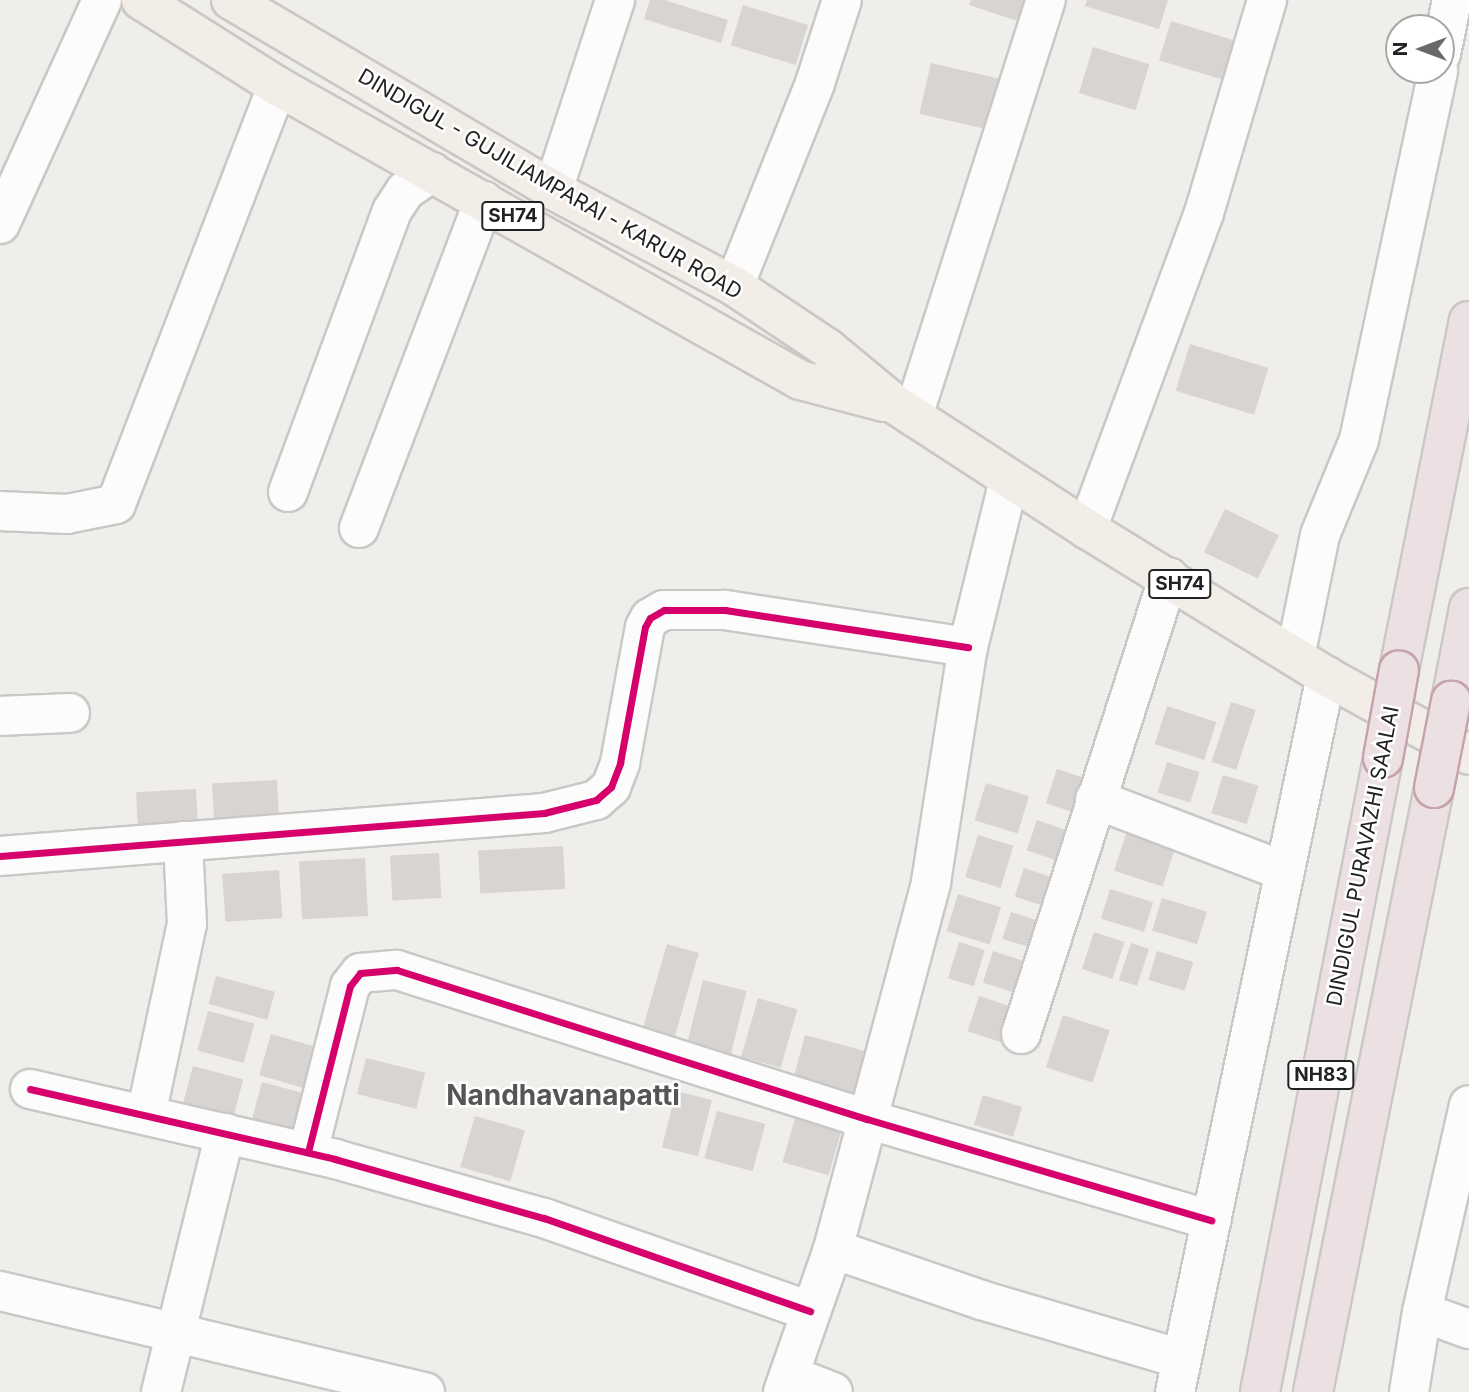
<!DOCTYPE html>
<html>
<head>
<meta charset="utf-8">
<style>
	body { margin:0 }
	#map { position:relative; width:1469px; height:1392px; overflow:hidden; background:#f0eeeb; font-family:Inter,sans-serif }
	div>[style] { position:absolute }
	.building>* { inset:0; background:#d7d4d2; transform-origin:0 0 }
	.roads { filter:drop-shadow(2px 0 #c9c8c7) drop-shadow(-2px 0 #c9c8c7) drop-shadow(0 2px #c9c8c7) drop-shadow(0 -2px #c9c8c7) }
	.minor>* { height:38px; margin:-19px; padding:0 19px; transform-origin:19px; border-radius:19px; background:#fdfcfc }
	.major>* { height:38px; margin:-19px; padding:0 19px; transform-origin:19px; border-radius:19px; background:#f3ede7 }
	.highway>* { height:38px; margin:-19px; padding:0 19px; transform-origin:19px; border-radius:19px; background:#ece0e2 }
	.bridges { filter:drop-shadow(2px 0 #c5a2ac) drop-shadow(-2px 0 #c5a2ac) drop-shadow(0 2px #c5a2ac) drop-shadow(0 -2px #c5a2ac) }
	.highway-bridge>* { height:38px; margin:-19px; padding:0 19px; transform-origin:19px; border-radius:19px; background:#ece0e2 }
	.cycleway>* { height:7px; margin:-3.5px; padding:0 3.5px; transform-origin:3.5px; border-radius:3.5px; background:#d6006c }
	span { translate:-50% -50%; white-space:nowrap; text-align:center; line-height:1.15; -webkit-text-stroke:5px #fff; paint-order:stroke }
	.shield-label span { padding:2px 5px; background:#fff; border:2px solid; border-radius:5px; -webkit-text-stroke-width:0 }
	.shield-label { font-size:19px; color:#222; font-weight:700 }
	.street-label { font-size:21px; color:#222 }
	.district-label { font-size:28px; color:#555; font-weight:700 }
	.north { position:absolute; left:1385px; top:14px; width:70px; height:70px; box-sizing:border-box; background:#fff; border:2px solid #a7a7a7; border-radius:50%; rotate:270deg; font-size:19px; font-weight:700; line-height:28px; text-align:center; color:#222 }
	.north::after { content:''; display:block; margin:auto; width:24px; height:32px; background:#6a6968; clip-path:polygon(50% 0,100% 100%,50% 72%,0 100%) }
</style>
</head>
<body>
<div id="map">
	<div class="building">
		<i style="clip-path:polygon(650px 0,664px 0,728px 20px,721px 43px,644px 19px)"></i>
		<i style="clip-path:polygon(971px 0,1037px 0,1029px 25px,969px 5px)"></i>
		<i style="clip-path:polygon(1087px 0,1168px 0,1159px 29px,1085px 6px)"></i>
		<i style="left:743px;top:5px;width:68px;height:42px;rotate:17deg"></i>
		<i style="left:1171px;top:21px;width:70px;height:41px;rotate:17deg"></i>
		<i style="left:1093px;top:47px;width:59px;height:48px;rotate:17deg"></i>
		<i style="left:931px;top:63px;width:78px;height:52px;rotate:13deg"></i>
		<i style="left:1190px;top:344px;width:82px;height:49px;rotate:17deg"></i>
		<i style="left:1225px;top:509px;width:60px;height:48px;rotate:26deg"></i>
		<i style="left:1231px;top:702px;width:26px;height:63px;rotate:18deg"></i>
		<i style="left:1167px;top:706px;width:52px;height:40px;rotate:18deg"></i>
		<i style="left:1167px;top:762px;width:34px;height:32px;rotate:17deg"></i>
		<i style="left:1057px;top:769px;width:42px;height:36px;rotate:18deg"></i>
		<i style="left:1223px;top:775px;width:37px;height:40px;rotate:17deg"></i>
		<i style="left:277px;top:780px;width:40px;height:65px;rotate:87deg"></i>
		<i style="left:986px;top:783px;width:45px;height:39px;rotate:17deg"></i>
		<i style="left:196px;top:789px;width:37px;height:60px;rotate:87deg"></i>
		<i style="left:1037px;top:820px;width:46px;height:32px;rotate:19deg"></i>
		<i style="left:1128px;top:828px;width:51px;height:45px;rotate:18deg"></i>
		<i style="left:978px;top:835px;width:37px;height:44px;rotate:17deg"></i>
		<i style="left:563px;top:846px;width:43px;height:85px;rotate:87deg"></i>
		<i style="left:439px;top:853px;width:45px;height:49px;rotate:87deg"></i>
		<i style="left:365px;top:858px;width:58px;height:66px;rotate:87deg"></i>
		<i style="left:1024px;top:868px;width:41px;height:30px;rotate:18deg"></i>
		<i style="left:279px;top:870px;width:48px;height:57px;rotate:86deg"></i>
		<i style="left:1110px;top:889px;width:45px;height:31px;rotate:17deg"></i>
		<i style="left:958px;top:894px;width:45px;height:39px;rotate:17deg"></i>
		<i style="left:1162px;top:898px;width:47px;height:34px;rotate:17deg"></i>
		<i style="left:1011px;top:912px;width:41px;height:28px;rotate:18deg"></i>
		<i style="left:1094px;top:932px;width:32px;height:39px;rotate:18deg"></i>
		<i style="left:959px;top:942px;width:27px;height:38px;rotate:17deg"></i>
		<i style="left:1131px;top:943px;width:19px;height:39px;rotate:18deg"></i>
		<i style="left:667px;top:944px;width:33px;height:88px;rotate:16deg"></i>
		<i style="left:993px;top:951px;width:46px;height:33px;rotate:18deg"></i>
		<i style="left:1157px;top:951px;width:38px;height:30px;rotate:17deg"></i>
		<i style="left:216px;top:976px;width:61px;height:29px;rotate:15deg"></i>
		<i style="left:703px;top:980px;width:45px;height:67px;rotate:14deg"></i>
		<i style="left:979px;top:996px;width:48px;height:37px;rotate:18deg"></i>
		<i style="left:758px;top:998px;width:41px;height:61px;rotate:16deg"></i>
		<i style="left:208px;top:1011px;width:48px;height:41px;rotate:15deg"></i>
		<i style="left:1063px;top:1015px;width:49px;height:55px;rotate:18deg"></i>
		<i style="left:271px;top:1034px;width:59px;height:43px;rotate:16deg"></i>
		<i style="left:805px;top:1035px;width:67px;height:46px;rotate:15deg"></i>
		<i style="left:366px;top:1058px;width:61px;height:37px;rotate:14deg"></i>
		<i style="left:193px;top:1066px;width:52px;height:44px;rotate:15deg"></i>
		<i style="left:262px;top:1082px;width:54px;height:46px;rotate:15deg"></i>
		<i style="left:676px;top:1091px;width:37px;height:58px;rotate:14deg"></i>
		<i style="left:983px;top:1095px;width:41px;height:31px;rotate:17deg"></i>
		<i style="left:717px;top:1111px;width:50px;height:49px;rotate:15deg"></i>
		<i style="left:796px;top:1115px;width:48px;height:49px;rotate:16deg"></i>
		<i style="left:475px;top:1116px;width:52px;height:53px;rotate:16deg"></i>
	</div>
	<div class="roads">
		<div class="minor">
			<i style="left:1441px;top:54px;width:55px;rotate:-78.5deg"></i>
			<i style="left:553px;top:190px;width:200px;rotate:-71.9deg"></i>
			<i style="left:0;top:224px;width:246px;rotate:-65.5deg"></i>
			<i style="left:734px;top:286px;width:219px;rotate:-68.2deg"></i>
			<i style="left:815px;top:83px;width:87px;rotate:-72deg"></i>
			<i style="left:913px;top:416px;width:437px;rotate:-72.3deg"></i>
			<i style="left:288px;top:492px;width:300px;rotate:-69.7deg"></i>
			<i style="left:392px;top:211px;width:24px;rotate:-57deg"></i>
			<i style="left:405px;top:191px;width:33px;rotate:-35deg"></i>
			<i style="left:0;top:511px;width:67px;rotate:2.6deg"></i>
			<i style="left:67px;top:514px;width:50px;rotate:-11.5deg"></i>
			<i style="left:116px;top:504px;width:448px;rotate:-68.9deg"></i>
			<i style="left:359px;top:528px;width:350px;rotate:-69.1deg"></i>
			<i style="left:1087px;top:529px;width:337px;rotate:-69.7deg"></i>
			<i style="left:1204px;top:213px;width:222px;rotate:-73.5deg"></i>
			<i style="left:1295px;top:657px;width:125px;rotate:-78.4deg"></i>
			<i style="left:1320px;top:535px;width:103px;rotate:-67.7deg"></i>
			<i style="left:1359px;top:440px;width:378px;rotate:-77.9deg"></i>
			<i style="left:0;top:716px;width:70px;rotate:-2.5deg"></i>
			<i style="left:1095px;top:799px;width:202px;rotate:20.9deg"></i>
			<i style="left:0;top:856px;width:546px;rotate:-4.52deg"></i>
			<i style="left:544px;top:813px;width:54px;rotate:-14deg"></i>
			<i style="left:596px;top:800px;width:20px;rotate:-41deg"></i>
			<i style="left:611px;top:787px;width:26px;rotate:-69deg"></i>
			<i style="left:620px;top:763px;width:138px;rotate:-79.6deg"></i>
			<i style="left:645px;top:627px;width:10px;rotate:-61deg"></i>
			<i style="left:650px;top:618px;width:16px;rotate:-30deg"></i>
			<i style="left:664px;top:610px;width:61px"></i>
			<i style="left:725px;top:610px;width:246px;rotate:8.7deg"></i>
			<i style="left:1021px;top:1034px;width:480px;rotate:-72.1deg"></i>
			<i style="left:30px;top:1089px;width:313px;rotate:12.9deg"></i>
			<i style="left:335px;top:1159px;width:217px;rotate:15.8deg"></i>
			<i style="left:544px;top:1218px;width:282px;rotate:19.3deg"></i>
			<i style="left:146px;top:1115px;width:195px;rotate:-77.9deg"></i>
			<i style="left:187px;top:924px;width:83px;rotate:-92.8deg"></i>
			<i style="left:308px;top:1152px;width:171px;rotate:-75.8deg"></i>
			<i style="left:350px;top:986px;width:16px;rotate:-52deg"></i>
			<i style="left:360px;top:973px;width:37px;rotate:-5deg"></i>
			<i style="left:397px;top:970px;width:493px;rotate:17.6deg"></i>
			<i style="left:867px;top:1119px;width:359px;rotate:16.4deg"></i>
			<i style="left:833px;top:1249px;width:157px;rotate:19deg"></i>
			<i style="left:981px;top:1300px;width:209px;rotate:16.4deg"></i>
			<i style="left:0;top:1291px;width:437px;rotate:13.4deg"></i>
			<i style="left:1422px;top:1312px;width:50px;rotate:19.9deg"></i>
			<i style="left:789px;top:1375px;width:47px;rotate:21.1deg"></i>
			<i style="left:161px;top:1392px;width:267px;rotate:-76.1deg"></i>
			<i style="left:783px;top:1392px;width:151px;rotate:-70.7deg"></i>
			<i style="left:833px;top:1249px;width:380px;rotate:-75deg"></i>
			<i style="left:931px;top:882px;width:238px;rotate:-81.1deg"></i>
			<i style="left:968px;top:647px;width:172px;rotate:-76.2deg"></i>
			<i style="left:1175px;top:1392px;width:732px;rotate:-78.09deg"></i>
			<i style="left:1409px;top:1392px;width:81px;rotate:-80.8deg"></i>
			<i style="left:1422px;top:1312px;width:212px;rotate:-77.2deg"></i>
		</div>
		<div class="major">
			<i style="left:141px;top:0;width:161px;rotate:32.3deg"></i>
			<i style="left:277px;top:86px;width:600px;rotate:29.34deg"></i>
			<i style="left:800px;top:380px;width:86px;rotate:14.8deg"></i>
			<i style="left:231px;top:0;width:374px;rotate:30.5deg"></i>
			<i style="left:553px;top:190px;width:205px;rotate:27.9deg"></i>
			<i style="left:734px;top:286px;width:112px;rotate:33.7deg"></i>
			<i style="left:827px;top:348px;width:89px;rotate:39.6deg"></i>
			<i style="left:896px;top:405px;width:228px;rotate:33deg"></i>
			<i style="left:1087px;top:529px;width:281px;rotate:31.6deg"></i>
			<i style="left:1326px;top:676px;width:163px;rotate:28.9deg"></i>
		</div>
		<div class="highway">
			<i style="left:1399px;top:670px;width:356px;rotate:-78.7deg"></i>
			<i style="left:1451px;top:701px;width:95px;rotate:-79deg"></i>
			<i style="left:1260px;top:1392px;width:646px;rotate:-79.02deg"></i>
			<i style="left:1313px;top:1392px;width:616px;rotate:-78.67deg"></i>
		</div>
	</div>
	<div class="bridges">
		<div class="highway-bridge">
			<i style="left:1383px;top:758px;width:89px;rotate:-79.7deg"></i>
			<i style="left:1434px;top:788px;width:89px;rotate:-78.9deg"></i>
		</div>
	</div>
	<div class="cycleway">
		<i style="left:0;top:856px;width:546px;rotate:-4.52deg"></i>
		<i style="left:544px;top:813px;width:54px;rotate:-14deg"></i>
		<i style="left:596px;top:800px;width:20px;rotate:-41deg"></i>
		<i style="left:611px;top:787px;width:26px;rotate:-69deg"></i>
		<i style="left:620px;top:763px;width:138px;rotate:-79.6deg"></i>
		<i style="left:645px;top:627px;width:10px;rotate:-61deg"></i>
		<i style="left:650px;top:618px;width:16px;rotate:-30deg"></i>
		<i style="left:664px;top:610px;width:61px"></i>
		<i style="left:725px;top:610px;width:246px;rotate:8.7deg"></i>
		<i style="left:30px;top:1089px;width:313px;rotate:12.9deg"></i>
		<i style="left:335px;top:1159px;width:217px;rotate:15.8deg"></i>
		<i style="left:544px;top:1218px;width:282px;rotate:19.3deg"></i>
		<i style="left:308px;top:1152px;width:171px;rotate:-75.8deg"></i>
		<i style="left:350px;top:986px;width:16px;rotate:-52deg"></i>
		<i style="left:360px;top:973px;width:37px;rotate:-5deg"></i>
		<i style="left:397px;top:970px;width:493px;rotate:17.6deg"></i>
		<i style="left:867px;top:1119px;width:359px;rotate:16.4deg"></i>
	</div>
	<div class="shield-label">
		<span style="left:513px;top:216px">SH74</span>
		<span style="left:1180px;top:584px">SH74</span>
		<span style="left:1321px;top:1075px">NH83</span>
	</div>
	<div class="street-label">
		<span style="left:550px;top:184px;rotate:30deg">DINDIGUL - GUJILIAMPARAI - KARUR ROAD</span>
		<span style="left:1363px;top:856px;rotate:-79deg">DINDIGUL PURAVAZHI SAALAI</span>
	</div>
	<div class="district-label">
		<span style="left:563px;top:1095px">Nandhavanapatti</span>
	</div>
	<div class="north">N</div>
</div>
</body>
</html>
